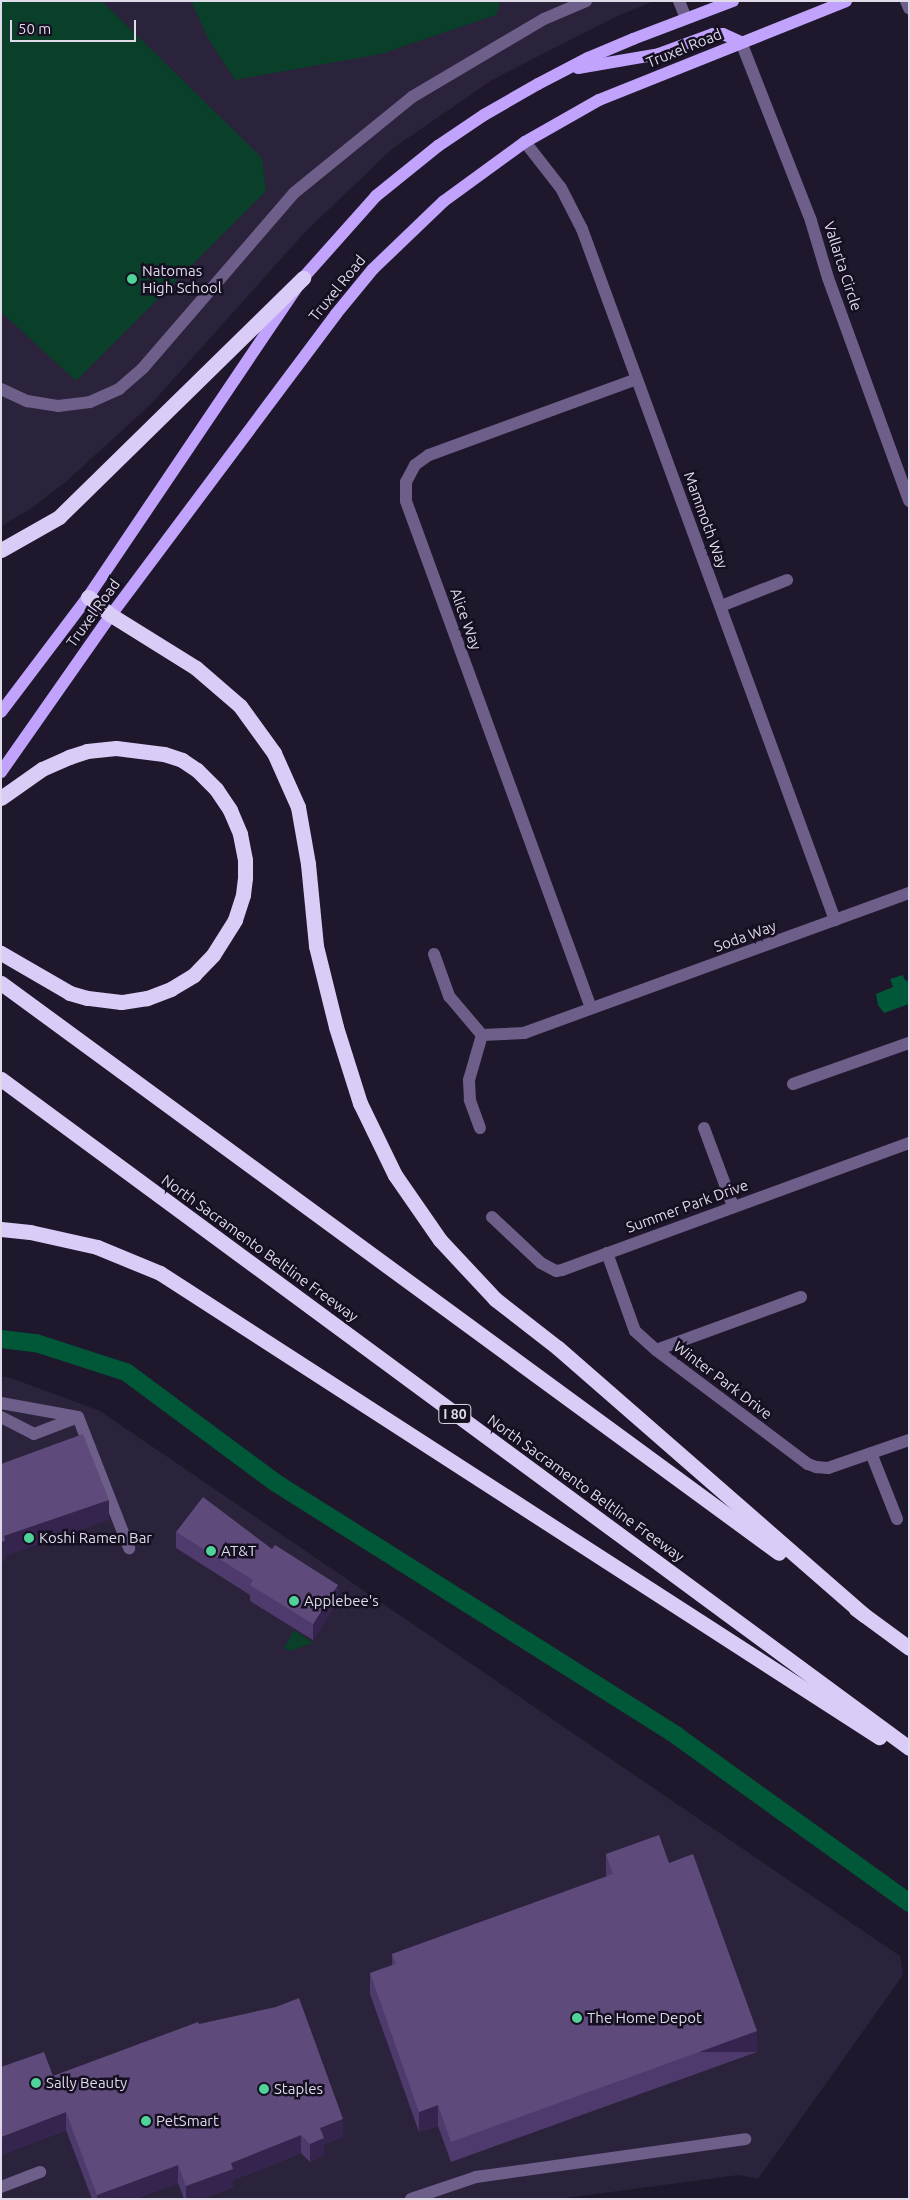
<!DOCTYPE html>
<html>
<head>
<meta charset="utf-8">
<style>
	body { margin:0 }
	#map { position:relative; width:910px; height:2200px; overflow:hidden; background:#1f182c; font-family:Ubuntu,sans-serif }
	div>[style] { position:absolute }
	.built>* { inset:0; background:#2b223b }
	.green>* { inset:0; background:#0a3f29 }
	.water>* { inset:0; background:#005838 }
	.canal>* { height:18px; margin:-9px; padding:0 9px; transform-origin:9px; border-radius:9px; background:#005838 }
	.minor>* { height:12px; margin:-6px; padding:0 6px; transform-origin:6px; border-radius:6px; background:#6d5f8a }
	.major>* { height:12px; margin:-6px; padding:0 6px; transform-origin:6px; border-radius:6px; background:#c1a2fc }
	.highway>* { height:15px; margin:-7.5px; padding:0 7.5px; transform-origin:7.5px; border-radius:7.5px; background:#d9ccf7 }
	.wall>* { inset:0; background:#4e3a6d }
	.shaded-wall>* { inset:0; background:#35254e; transform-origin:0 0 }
	.building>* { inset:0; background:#5e4b7b }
	.dots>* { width:14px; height:14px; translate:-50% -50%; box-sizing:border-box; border:2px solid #160f22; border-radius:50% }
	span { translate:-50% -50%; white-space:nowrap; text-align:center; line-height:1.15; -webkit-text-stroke:5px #160f22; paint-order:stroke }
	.shield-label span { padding:1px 4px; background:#160f22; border:1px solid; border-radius:4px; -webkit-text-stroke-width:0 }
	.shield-label { font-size:14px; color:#dfdbe9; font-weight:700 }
	.street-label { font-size:15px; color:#dfdbe9 }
	.poi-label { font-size:15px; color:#dfdbe9 }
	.left { translate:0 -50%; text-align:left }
	.frame { position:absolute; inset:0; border:2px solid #dfdbe9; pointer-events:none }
	.scale { position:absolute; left:10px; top:20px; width:126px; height:22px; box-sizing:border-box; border:2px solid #dfdbe9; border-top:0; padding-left:6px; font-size:15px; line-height:18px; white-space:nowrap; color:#dfdbe9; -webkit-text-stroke:4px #160f22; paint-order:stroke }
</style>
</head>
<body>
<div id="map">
	<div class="built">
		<i style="clip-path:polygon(1px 1px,654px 1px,615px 17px,492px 80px,392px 149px,305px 232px,151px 404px,68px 480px,32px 508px,1px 526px)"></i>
		<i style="clip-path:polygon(1px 1377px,8px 1377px,100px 1411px,900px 1956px,903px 1975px,758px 2179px,739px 2175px,558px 2199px,1px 2199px)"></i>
	</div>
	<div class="green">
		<i style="clip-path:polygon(1px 1px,102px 1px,262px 158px,266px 191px,76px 381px,1px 312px)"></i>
		<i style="clip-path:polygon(191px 1px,501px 1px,496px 15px,381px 54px,235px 80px,209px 40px)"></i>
		<i style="clip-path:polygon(294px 1630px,313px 1643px,290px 1651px,284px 1648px)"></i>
	</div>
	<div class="water">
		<i style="clip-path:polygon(903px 975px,904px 979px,909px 982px,909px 1004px,884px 1013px,878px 1005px,876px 994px,893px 987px,890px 979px)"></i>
	</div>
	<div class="canal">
		<i style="left:1px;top:1339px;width:35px;rotate:7deg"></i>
		<i style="left:36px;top:1343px;width:95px;rotate:17.9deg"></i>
		<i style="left:126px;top:1372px;width:187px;rotate:36.5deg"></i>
		<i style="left:276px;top:1483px;width:474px;rotate:32.2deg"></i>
		<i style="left:677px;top:1736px;width:286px;rotate:35.7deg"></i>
	</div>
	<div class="minor">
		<i style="left:679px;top:1px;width:18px;rotate:68deg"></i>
		<i style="left:906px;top:1px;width:8px;rotate:67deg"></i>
		<i style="left:741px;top:42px;width:192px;rotate:68.6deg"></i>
		<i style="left:811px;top:221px;width:59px;rotate:73.4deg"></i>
		<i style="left:828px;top:278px;width:237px;rotate:70deg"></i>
		<i style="left:525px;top:142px;width:58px;rotate:52deg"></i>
		<i style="left:561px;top:188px;width:46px;rotate:62.9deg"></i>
		<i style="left:582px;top:229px;width:736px;rotate:69.89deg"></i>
		<i style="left:1px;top:389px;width:29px;rotate:25deg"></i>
		<i style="left:27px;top:401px;width:31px;rotate:9deg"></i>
		<i style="left:58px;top:406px;width:32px;rotate:-7deg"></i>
		<i style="left:90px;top:402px;width:32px;rotate:-24deg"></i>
		<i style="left:119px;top:389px;width:32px;rotate:-41deg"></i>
		<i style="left:143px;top:368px;width:231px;rotate:-49.2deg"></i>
		<i style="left:294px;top:193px;width:152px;rotate:-39.1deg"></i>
		<i style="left:412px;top:97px;width:153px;rotate:-30.6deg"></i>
		<i style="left:544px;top:19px;width:46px;rotate:-23.2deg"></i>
		<i style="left:721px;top:606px;width:71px;rotate:-21.5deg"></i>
		<i style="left:434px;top:954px;width:45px;rotate:70.3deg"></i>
		<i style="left:449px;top:996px;width:51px;rotate:49.8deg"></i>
		<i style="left:591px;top:1008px;width:540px;rotate:-110.05deg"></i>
		<i style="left:406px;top:501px;width:19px;rotate:-90deg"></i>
		<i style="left:406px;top:482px;width:19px;rotate:-62deg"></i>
		<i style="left:415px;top:465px;width:17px;rotate:-36deg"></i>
		<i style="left:429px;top:455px;width:221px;rotate:-20.1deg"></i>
		<i style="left:482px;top:1035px;width:42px;rotate:-2.7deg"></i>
		<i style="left:524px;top:1033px;width:410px;rotate:-20deg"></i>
		<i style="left:793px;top:1084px;width:123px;rotate:-19.5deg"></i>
		<i style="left:480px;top:1128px;width:30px;rotate:-110deg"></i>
		<i style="left:470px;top:1100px;width:20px;rotate:-93deg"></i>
		<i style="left:469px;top:1080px;width:47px;rotate:-73.9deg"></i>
		<i style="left:704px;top:1128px;width:83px;rotate:69.6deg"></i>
		<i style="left:492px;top:1217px;width:67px;rotate:43.2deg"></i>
		<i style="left:541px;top:1263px;width:17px;rotate:28deg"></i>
		<i style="left:556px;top:1271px;width:6px;rotate:-9deg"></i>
		<i style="left:562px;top:1270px;width:370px;rotate:-20.1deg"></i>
		<i style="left:607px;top:1253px;width:83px;rotate:70.3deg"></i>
		<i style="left:635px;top:1331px;width:28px;rotate:42deg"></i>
		<i style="left:801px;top:1297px;width:154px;rotate:159.9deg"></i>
		<i style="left:656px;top:1350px;width:190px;rotate:36.9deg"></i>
		<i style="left:808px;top:1464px;width:9px;rotate:21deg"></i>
		<i style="left:816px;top:1467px;width:12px;rotate:5deg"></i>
		<i style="left:828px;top:1468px;width:86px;rotate:-19.1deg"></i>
		<i style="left:1px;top:1403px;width:78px;rotate:10.3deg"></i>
		<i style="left:78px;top:1417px;width:141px;rotate:68.7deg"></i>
		<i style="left:1px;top:1417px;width:37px;rotate:27deg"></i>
		<i style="left:34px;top:1434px;width:47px;rotate:-21.1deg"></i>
		<i style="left:871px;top:1453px;width:71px;rotate:68.5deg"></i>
		<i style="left:1px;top:2187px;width:42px;rotate:-21deg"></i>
		<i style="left:411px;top:2199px;width:69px;rotate:-18.7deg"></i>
		<i style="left:476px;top:2177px;width:272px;rotate:-8deg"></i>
	</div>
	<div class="major">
		<i style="left:578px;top:68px;width:82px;rotate:-9.8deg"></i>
		<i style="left:659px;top:54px;width:58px;rotate:-20.3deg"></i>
		<i style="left:713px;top:34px;width:10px"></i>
		<i style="left:723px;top:34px;width:20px;rotate:24deg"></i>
		<i style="left:1px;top:712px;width:144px;rotate:-52.9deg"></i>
		<i style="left:88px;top:597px;width:385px;rotate:-56deg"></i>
		<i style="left:303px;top:278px;width:110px;rotate:-48.3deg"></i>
		<i style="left:376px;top:196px;width:80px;rotate:-38.9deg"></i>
		<i style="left:438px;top:146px;width:55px;rotate:-34deg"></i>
		<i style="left:484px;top:115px;width:62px;rotate:-29.9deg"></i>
		<i style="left:538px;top:84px;width:56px;rotate:-27.5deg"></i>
		<i style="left:588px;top:58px;width:49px;rotate:-22.9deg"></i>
		<i style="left:633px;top:39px;width:107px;rotate:-20.8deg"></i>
		<i style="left:1px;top:772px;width:192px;rotate:-55deg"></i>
		<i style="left:111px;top:615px;width:376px;rotate:-53.2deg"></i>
		<i style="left:336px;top:314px;width:58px;rotate:-50.6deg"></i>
		<i style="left:373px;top:269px;width:98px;rotate:-43.8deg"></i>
		<i style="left:444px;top:201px;width:100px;rotate:-36.1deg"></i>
		<i style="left:525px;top:142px;width:85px;rotate:-29.6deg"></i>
		<i style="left:599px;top:100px;width:266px;rotate:-21.8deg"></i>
	</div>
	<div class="highway">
		<i style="left:1px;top:550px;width:67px;rotate:-29.6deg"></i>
		<i style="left:59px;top:517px;width:342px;rotate:-44.4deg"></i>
		<i style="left:88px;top:597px;width:29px;rotate:38deg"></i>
		<i style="left:111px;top:615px;width:100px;rotate:31.9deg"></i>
		<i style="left:196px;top:668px;width:58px;rotate:40.8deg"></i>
		<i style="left:240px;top:706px;width:58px;rotate:54.1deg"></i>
		<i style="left:274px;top:753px;width:59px;rotate:66deg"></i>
		<i style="left:298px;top:807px;width:58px;rotate:80deg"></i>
		<i style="left:308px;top:864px;width:82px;rotate:84.4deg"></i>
		<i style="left:316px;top:946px;width:83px;rotate:76.1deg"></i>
		<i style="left:336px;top:1027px;width:80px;rotate:72.5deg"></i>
		<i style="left:360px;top:1103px;width:80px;rotate:64.1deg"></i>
		<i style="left:395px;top:1175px;width:79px;rotate:55.3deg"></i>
		<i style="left:440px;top:1240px;width:81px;rotate:47deg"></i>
		<i style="left:495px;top:1299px;width:80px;rotate:37.9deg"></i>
		<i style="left:558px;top:1348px;width:406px;rotate:41.1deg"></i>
		<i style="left:1px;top:798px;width:50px;rotate:-35.3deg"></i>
		<i style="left:42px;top:769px;width:30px;rotate:-24deg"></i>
		<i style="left:69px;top:757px;width:19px;rotate:-18deg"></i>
		<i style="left:87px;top:751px;width:29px;rotate:-6deg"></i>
		<i style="left:116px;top:748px;width:48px;rotate:7.1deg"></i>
		<i style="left:164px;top:754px;width:19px;rotate:18deg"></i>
		<i style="left:182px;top:760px;width:18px;rotate:34deg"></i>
		<i style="left:197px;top:770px;width:27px;rotate:45deg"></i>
		<i style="left:216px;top:789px;width:25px;rotate:56deg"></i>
		<i style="left:230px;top:810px;width:26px;rotate:67deg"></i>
		<i style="left:240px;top:834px;width:26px;rotate:79deg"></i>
		<i style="left:245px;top:860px;width:18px;rotate:90deg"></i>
		<i style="left:245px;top:878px;width:17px;rotate:97deg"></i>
		<i style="left:243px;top:895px;width:26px;rotate:108deg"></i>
		<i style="left:235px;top:920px;width:41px;rotate:122.2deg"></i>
		<i style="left:213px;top:955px;width:28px;rotate:134deg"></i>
		<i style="left:194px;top:975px;width:27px;rotate:149deg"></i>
		<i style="left:171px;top:989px;width:26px;rotate:159deg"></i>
		<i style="left:147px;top:998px;width:26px;rotate:171deg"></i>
		<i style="left:121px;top:1002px;width:34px;rotate:-173deg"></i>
		<i style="left:87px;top:998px;width:18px;rotate:-164deg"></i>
		<i style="left:70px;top:993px;width:80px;rotate:-149.9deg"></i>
		<i style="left:1px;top:983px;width:964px;rotate:36.23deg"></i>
		<i style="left:1px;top:1079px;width:1128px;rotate:36.38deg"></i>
		<i style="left:1px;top:1229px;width:29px;rotate:6deg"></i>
		<i style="left:30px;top:1232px;width:69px;rotate:12.6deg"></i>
		<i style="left:97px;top:1247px;width:68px;rotate:22.4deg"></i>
		<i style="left:160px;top:1273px;width:856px;rotate:32.84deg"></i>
		<i style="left:856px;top:1609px;width:66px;rotate:36.3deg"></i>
	</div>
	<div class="wall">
		<i style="clip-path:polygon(176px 1532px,338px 1601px,313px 1640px,250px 1601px,250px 1595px,176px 1548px)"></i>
		<i style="clip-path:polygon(606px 1854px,669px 1863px,757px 2052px,451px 2162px,438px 2126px,419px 2132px,370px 1994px,370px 1973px,392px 1965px,392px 1954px,606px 1877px)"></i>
		<i style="clip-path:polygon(199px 2024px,343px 2137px,324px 2144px,324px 2155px,310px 2162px,301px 2153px,233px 2180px,233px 2187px,201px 2199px,184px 2199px,178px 2183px,134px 2199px,92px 2199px,66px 2130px,1px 2155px,1px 2067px,53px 2076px)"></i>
	</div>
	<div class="shaded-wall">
		<i style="clip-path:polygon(109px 1500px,109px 1520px,5px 1556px,5px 1561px,1px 1562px,1px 1542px,4px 1536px)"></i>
		<i style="clip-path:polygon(338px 1585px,338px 1601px,313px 1640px,313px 1624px)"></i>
		<i style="left:757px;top:2031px;width:21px;height:326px;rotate:90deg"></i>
		<i style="clip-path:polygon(438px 2105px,438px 2126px,419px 2132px,419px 2112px)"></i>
		<i style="clip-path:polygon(66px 2112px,66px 2130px,1px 2155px,1px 2137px)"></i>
		<i style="clip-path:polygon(343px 2119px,343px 2137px,324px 2144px,324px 2155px,310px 2162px,310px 2144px,320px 2128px)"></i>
		<i style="clip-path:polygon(301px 2135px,301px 2153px,233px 2180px,233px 2187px,201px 2199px,186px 2199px,186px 2186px,231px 2163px)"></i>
		<i style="clip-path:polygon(178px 2165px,178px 2183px,134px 2199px,97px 2199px,97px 2195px)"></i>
	</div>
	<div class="building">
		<i style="clip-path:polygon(83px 1434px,109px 1500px,4px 1536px,5px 1541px,1px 1542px,1px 1464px)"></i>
		<i style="clip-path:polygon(203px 1497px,272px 1549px,275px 1545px,338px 1585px,313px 1624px,250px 1585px,253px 1580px,176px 1532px)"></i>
		<i style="clip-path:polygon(659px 1835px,669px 1863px,693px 1854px,757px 2031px,451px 2142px,438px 2105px,419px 2112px,370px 1973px,396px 1964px,392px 1954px,613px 1874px,606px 1854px)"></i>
		<i style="clip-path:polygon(299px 1998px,343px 2119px,320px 2128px,324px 2138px,310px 2144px,301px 2135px,231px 2163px,233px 2169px,186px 2186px,178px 2165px,97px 2195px,66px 2112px,1px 2137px,1px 2067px,44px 2052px,53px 2076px,198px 2022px,199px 2024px,276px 2007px)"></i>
	</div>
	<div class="dots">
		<i style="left:132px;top:279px;background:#50d398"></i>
		<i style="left:29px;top:1538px;background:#50d398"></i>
		<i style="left:211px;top:1551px;background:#50d398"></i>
		<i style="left:294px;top:1601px;background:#50d398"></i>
		<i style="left:577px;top:2018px;background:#50d398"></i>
		<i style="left:36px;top:2083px;background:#50d398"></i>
		<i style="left:264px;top:2089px;background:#50d398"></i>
		<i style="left:146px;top:2121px;background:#50d398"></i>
	</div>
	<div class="shield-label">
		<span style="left:455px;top:1414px">I 80</span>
	</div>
	<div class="street-label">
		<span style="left:684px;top:48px;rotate:-22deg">Truxel Road</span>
		<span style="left:843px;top:266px;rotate:72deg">Vallarta Circle</span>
		<span style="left:337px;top:288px;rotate:-51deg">Truxel Road</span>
		<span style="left:706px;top:520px;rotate:70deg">Mammoth Way</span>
		<span style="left:93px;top:613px;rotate:-54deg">Truxel Road</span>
		<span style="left:466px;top:619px;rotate:70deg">Alice Way</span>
		<span style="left:745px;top:936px;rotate:-20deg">Soda Way</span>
		<span style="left:687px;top:1206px;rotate:-20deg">Summer Park Drive</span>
		<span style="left:260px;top:1248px;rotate:36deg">North Sacramento Beltline Freeway</span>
		<span style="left:723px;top:1380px;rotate:37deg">Winter Park Drive</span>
		<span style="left:586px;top:1488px;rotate:36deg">North Sacramento Beltline Freeway</span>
	</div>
	<div class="poi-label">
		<span class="left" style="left:142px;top:279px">Natomas<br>High School</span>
		<span class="left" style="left:39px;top:1538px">Koshi Ramen Bar</span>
		<span class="left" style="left:221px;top:1551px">AT&amp;T</span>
		<span class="left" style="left:304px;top:1601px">Applebee's</span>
		<span class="left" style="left:587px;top:2018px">The Home Depot</span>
		<span class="left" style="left:46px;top:2083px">Sally Beauty</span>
		<span class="left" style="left:274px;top:2089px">Staples</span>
		<span class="left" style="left:156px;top:2121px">PetSmart</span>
	</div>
	<div class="frame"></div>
	<div class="scale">50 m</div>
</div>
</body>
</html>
